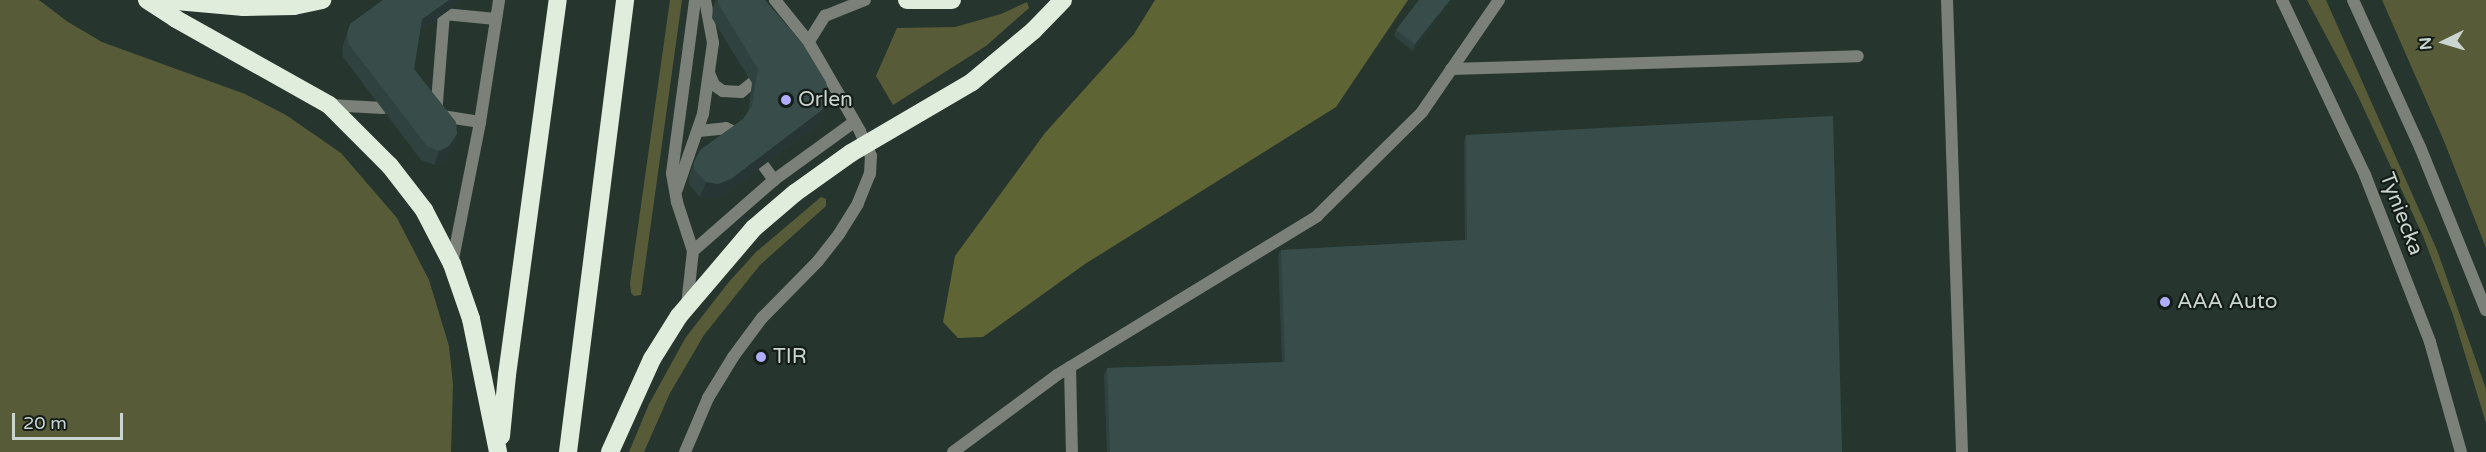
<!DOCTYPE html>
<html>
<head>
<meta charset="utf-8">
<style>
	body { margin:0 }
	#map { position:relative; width:2486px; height:452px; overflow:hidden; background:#26362e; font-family:"Varela Round",sans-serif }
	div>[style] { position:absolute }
	.green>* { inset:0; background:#575b37 }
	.forest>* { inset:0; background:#5e6433 }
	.service>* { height:12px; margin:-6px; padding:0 6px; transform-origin:6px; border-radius:6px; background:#7b8079 }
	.minor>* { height:12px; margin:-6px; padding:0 6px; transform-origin:6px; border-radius:6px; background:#7b8079 }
	.motorway>* { height:18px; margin:-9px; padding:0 9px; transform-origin:9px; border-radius:9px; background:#e0eddc }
	.wall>* { inset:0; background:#304240 }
	.shaded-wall>* { inset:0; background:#273634 }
	.building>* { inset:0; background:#384d4a }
	.dots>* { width:16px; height:16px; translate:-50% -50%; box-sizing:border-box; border:3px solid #141c18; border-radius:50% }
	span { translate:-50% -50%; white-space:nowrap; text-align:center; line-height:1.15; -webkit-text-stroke:4.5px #141c18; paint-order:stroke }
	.poi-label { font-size:21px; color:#cbd5d0 }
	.left { translate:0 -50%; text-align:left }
	.street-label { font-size:21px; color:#cbd5d0 }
	.north { position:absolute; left:2414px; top:12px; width:60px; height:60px; -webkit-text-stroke:4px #141c18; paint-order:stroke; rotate:265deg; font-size:16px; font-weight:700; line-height:24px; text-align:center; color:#cbd5d0 }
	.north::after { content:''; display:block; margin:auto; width:21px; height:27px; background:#cbd5d0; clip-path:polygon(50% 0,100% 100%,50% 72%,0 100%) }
	.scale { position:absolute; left:12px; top:413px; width:111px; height:27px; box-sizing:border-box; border:3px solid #cbd5d0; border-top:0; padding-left:8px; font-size:18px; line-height:21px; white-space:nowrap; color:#cbd5d0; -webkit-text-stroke:4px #141c18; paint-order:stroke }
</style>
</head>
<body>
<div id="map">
	<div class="green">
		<i style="clip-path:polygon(0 0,39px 0,68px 22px,102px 42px,245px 94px,286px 115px,341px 153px,397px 218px,429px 280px,449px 346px,453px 384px,451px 452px,0 452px)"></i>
		<i style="clip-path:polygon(670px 0,682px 0,641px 295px,634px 296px,631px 293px,630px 283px)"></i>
		<i style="clip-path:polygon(2307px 0,2326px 0,2437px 250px,2486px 389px,2486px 423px,2453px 315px,2423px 236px,2357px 94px)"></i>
		<i style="clip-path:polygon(2382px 0,2486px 0,2486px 248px,2444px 141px)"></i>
		<i style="clip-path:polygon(1027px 2px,1029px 8px,986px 46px,893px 105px,876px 76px,897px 28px,955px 27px,1001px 14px)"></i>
		<i style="clip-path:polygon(821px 197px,826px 199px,826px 206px,760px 265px,704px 335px,670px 393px,644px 452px,629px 452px,649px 404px,686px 337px,728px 283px,756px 252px)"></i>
	</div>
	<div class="forest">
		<i style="clip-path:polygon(1155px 0,1408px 0,1336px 107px,1085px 264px,983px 337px,958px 338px,943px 322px,955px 256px,1045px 133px,1134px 34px)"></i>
	</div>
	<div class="service">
		<i style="left:1947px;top:0;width:452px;rotate:88.1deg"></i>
		<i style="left:806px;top:46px;width:36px;rotate:-58deg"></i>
		<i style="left:825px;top:16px;width:43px;rotate:-21.8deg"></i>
		<i style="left:1451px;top:69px;width:407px;rotate:-1.8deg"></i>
		<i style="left:709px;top:73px;width:13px;rotate:67deg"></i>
		<i style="left:714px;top:85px;width:11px;rotate:34deg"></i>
		<i style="left:723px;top:91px;width:18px;rotate:3deg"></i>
		<i style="left:741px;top:92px;width:14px;rotate:-39deg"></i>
		<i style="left:329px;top:105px;width:54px;rotate:3.2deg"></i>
		<i style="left:480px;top:122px;width:45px;rotate:-171deg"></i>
		<i style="left:436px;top:115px;width:101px;rotate:-85.5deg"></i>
		<i style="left:444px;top:14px;width:52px;rotate:5.5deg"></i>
		<i style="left:699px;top:131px;width:27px;rotate:-6deg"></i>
		<i style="left:726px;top:128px;width:13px;rotate:27deg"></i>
		<i style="left:763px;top:165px;width:19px;rotate:54deg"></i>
		<i style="left:774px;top:180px;width:99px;rotate:-35.9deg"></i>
		<i style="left:677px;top:189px;width:79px;rotate:-70.9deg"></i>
		<i style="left:703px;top:114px;width:72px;rotate:-82deg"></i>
		<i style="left:713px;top:43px;width:44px;rotate:-100.5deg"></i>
		<i style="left:693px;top:251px;width:52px;rotate:-108.1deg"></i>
		<i style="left:677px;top:202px;width:29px;rotate:-100deg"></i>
		<i style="left:672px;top:173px;width:175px;rotate:-82.4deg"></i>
		<i style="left:452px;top:264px;width:145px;rotate:-78.8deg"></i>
		<i style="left:480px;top:122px;width:123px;rotate:-81.1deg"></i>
		<i style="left:687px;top:305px;width:54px;rotate:-83.7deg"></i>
		<i style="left:693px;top:251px;width:108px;rotate:-41.2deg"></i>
		<i style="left:1070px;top:367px;width:85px;rotate:88.7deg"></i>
		<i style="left:685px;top:452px;width:59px;rotate:-66.9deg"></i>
		<i style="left:708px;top:398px;width:48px;rotate:-58.6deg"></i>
		<i style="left:733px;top:357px;width:49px;rotate:-53.4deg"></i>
		<i style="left:762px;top:318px;width:80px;rotate:-45.5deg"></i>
		<i style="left:818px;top:261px;width:34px;rotate:-52deg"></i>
		<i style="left:839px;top:234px;width:36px;rotate:-58deg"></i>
		<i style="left:858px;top:203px;width:31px;rotate:-68deg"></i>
		<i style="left:870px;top:174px;width:18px;rotate:-87deg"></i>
		<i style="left:871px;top:156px;width:27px;rotate:-114deg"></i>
		<i style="left:860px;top:131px;width:104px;rotate:-120deg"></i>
		<i style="left:808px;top:41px;width:53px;rotate:-128.8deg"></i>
		<i style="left:953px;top:452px;width:129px;rotate:-36.5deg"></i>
		<i style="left:1057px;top:375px;width:305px;rotate:-31.4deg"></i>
		<i style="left:1317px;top:216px;width:148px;rotate:-44.7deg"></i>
		<i style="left:1422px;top:112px;width:136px;rotate:-55.5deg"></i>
	</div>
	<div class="minor">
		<i style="left:2282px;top:0;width:194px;rotate:64.6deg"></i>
		<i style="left:2365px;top:175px;width:179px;rotate:68.7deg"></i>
		<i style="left:2430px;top:342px;width:114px;rotate:74.3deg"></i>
		<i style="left:2353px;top:0;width:162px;rotate:65.5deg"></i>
		<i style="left:2420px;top:147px;width:176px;rotate:68deg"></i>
	</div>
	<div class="motorway">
		<i style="left:147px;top:0;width:35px;rotate:33deg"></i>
		<i style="left:176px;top:19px;width:176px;rotate:29.3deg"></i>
		<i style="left:329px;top:105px;width:86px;rotate:45deg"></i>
		<i style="left:390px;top:166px;width:56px;rotate:52.3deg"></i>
		<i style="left:424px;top:210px;width:61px;rotate:62.6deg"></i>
		<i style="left:452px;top:264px;width:58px;rotate:70.9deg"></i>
		<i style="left:471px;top:319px;width:136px;rotate:78.5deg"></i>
		<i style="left:165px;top:0;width:79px;rotate:5.1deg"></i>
		<i style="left:244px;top:7px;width:50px;rotate:-1.1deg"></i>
		<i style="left:294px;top:6px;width:29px;rotate:-12deg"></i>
		<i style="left:907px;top:0;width:45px"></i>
		<i style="left:501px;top:436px;width:61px;rotate:-84.4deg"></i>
		<i style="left:507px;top:375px;width:378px;rotate:-82.3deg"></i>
		<i style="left:568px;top:452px;width:456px;rotate:-82.8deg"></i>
		<i style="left:610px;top:452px;width:102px;rotate:-65.7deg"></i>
		<i style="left:652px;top:359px;width:51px;rotate:-57.9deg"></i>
		<i style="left:679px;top:316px;width:116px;rotate:-49.6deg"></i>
		<i style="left:754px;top:228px;width:54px;rotate:-40.5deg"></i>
		<i style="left:795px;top:193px;width:69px;rotate:-35.5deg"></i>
		<i style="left:851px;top:153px;width:140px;rotate:-30.4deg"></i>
		<i style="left:972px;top:82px;width:80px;rotate:-39.9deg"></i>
		<i style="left:1033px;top:31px;width:43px;rotate:-45.9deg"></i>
	</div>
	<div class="wall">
		<i style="clip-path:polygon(383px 0,463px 0,420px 31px,414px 69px,457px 134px,452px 149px,444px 161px,434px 165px,421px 160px,343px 57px,342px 49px,350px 24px)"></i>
		<i style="clip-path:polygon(716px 0,765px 0,824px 112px,817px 125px,725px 194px,713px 199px,700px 197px,689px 184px,689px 177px,694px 162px,743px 119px,748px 112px,752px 83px,712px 18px,713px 7px)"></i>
		<i style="clip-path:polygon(1419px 0,1452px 0,1413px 51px,1394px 36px,1396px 30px)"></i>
		<i style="clip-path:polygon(1466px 135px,1842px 452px,1107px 452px,1104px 375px,1107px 368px,1282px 362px,1278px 256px,1281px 250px,1465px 240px,1464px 142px)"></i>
	</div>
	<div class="shaded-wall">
		<i style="clip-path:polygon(449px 0,463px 0,417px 33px,422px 19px)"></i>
		<i style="clip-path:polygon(1450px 0,1452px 0,1413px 51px,1415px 44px)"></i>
		<i style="clip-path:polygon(829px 98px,824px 112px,817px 125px,725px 194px,713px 199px,700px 197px,706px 182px)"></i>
		<i style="clip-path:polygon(457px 134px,452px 149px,444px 161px,434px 165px,439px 151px)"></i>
	</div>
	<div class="building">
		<i style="clip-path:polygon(383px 0,449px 0,422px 19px,414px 69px,456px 122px,457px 134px,449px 146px,439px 151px,427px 146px,348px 43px,347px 34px,350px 24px)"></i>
		<i style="clip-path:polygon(718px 0,765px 0,803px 44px,826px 82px,829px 98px,822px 110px,731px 179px,718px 184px,706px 182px,694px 169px,694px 162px,700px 150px,743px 119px,752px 106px,758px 69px,718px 3px)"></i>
		<i style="clip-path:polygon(1419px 0,1450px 0,1415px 44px,1396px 30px)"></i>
		<i style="clip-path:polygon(1833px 116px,1842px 452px,1110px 452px,1107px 368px,1285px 362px,1281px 250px,1467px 240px,1466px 135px)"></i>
	</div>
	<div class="dots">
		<i style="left:786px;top:100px;background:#b0aefa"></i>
		<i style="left:2165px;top:302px;background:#b0aefa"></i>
		<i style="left:761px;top:357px;background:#b0aefa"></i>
	</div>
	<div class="poi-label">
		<span class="left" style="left:798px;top:100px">Orlen</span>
		<span class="left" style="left:2177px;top:302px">AAA Auto</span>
		<span class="left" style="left:773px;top:357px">TIR</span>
	</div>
	<div class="street-label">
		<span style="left:2401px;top:214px;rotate:69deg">Tyniecka</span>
	</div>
	<div class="north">N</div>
	<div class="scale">20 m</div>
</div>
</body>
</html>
